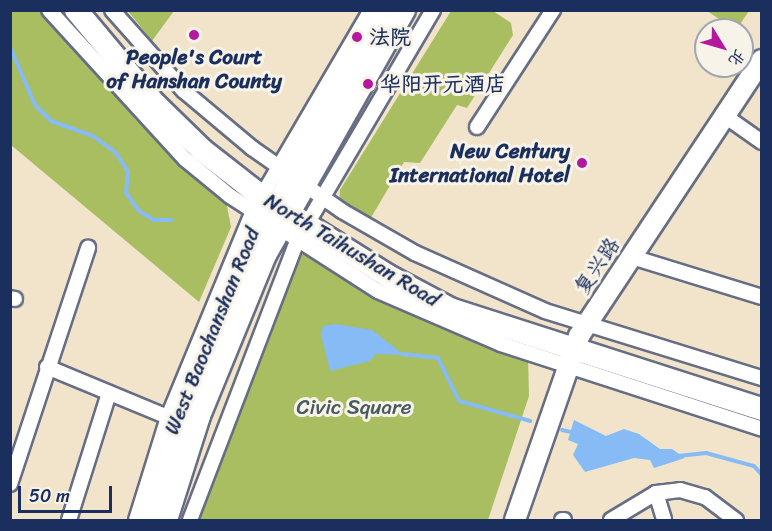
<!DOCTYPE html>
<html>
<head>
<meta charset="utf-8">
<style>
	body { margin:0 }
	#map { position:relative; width:772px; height:531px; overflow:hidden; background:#f2e4ca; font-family:Sriracha,"LXGW WenKai TC",sans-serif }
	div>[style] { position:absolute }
	.green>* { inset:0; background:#a9bd61 }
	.water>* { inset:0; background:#86bbf5 }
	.stream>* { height:4px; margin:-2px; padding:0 2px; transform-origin:2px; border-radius:2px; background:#86bbf5 }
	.roads { filter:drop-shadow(2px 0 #666e84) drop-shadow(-2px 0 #666e84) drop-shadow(0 2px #666e84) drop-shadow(0 -2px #666e84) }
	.street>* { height:14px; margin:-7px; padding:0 7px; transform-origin:7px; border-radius:7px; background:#fff }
	.secondary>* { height:20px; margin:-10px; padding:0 10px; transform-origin:10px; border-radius:10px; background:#fff }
	.primary>* { height:22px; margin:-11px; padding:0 11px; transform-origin:11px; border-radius:11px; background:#fff }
	.dots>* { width:16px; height:16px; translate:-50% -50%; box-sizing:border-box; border:3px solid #f7f3e8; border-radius:50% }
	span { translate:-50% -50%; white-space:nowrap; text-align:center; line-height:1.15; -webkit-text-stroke:6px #f7f3e8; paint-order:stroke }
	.poi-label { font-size:21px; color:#1b2f5e; font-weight:700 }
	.left { translate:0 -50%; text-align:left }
	.right { translate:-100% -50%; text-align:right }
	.street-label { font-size:21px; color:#1b2f5e }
	.park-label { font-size:21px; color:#465a5f }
	.frame { position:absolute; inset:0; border:12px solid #1b2f5e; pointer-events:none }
	.north { position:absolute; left:694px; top:18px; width:60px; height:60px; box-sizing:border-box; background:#f7f3e8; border:2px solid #9fa5b1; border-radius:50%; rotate:127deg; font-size:16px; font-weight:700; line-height:24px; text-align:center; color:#1b2f5e }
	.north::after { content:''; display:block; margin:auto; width:21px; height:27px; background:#b5179e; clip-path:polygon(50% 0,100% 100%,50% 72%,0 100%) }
	.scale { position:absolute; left:18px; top:486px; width:94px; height:27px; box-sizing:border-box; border:3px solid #1b2f5e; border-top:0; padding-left:8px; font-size:18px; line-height:21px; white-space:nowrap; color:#1b2f5e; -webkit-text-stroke:4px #f7f3e8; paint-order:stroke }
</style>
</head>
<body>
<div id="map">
	<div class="green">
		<i style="clip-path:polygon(10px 11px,47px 11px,136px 120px,225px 196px,231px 227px,199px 302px,11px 145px)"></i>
		<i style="clip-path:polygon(128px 11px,174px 11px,152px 41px)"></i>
		<i style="clip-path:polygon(451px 11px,493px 11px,511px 23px,513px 35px,467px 108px,457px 105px,420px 163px,404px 162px,366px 226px,413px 254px,409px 261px,338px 218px,340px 190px)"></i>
		<i style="clip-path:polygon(707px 11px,749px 11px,736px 30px)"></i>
		<i style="clip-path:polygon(313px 251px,373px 291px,528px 355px,529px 396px,488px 520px,196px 520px,298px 256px)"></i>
	</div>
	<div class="water">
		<i style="clip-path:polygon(335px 324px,372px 330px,404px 355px,376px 354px,370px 361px,330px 371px,321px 335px,323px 326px)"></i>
		<i style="clip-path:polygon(574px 420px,606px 436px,624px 429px,639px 434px,660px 449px,672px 449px,685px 458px,654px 468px,650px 460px,634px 458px,585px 472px,573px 455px,578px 444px,568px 440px)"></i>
	</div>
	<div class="stream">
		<i style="left:10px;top:47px;width:63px;rotate:66.7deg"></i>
		<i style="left:35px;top:105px;width:23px;rotate:45deg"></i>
		<i style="left:51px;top:121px;width:45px;rotate:19.7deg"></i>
		<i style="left:93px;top:136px;width:27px;rotate:36deg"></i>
		<i style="left:115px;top:152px;width:23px;rotate:56deg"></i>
		<i style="left:128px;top:171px;width:22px;rotate:95deg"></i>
		<i style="left:126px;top:193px;width:22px;rotate:54deg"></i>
		<i style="left:139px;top:211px;width:17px;rotate:31deg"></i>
		<i style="left:154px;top:220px;width:17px"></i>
		<i style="left:402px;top:354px;width:36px;rotate:6deg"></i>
		<i style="left:438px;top:358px;width:48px;rotate:64deg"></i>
		<i style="left:459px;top:401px;width:74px;rotate:15.7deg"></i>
		<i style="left:562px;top:430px;width:13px;rotate:13deg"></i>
		<i style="left:678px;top:456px;width:28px;rotate:-6deg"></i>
		<i style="left:706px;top:453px;width:50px;rotate:15.2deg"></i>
		<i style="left:754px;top:466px;width:12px;rotate:48deg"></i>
	</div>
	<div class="roads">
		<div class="street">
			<i style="left:49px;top:10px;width:202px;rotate:47.6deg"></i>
			<i style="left:185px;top:159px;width:58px;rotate:39.4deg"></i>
			<i style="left:230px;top:196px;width:176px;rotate:32.7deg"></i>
			<i style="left:378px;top:291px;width:134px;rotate:23.3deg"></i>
			<i style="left:501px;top:344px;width:274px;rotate:18deg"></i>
			<i style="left:112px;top:10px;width:108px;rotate:48.4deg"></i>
			<i style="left:184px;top:91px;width:89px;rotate:40deg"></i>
			<i style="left:252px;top:148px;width:110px;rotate:35deg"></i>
			<i style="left:342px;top:211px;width:84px;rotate:29.9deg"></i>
			<i style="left:415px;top:253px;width:142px;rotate:24deg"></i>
			<i style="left:545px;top:311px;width:227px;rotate:17.2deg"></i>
			<i style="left:725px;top:116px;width:45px;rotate:35.1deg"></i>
			<i style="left:477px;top:127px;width:140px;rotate:-57deg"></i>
			<i style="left:632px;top:257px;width:136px;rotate:17.1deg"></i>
			<i style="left:10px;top:298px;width:5px;rotate:11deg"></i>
			<i style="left:47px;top:367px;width:131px;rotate:22.5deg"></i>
			<i style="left:10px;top:484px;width:249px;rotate:-71.7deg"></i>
			<i style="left:656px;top:493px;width:28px;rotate:73deg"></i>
			<i style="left:69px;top:520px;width:133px;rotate:-72.5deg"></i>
			<i style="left:136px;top:520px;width:108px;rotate:-72.7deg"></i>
			<i style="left:168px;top:417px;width:223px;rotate:-67.6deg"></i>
			<i style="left:253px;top:211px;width:233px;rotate:-59.6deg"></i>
			<i style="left:190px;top:520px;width:299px;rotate:-69deg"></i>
			<i style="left:297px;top:241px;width:268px;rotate:-59.5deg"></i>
			<i style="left:562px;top:520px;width:2px"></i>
			<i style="left:611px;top:520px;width:52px;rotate:-31deg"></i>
			<i style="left:656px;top:493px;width:24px;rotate:-7deg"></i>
			<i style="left:680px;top:490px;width:26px;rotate:16deg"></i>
			<i style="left:705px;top:497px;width:39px;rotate:37deg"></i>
		</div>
		<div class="secondary">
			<i style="left:150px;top:520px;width:114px;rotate:-72.7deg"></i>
			<i style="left:184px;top:411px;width:177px;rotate:-67.4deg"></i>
			<i style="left:252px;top:248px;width:273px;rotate:-60.6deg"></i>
			<i style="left:167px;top:520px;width:109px;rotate:-72.4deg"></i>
			<i style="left:200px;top:416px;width:174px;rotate:-67.7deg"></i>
			<i style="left:266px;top:255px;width:282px;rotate:-60.4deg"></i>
			<i style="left:515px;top:520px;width:195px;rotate:-70.8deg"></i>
			<i style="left:579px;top:336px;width:331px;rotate:-56.5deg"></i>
		</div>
		<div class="primary">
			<i style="left:76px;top:10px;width:119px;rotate:50.1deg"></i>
			<i style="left:152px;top:101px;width:70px;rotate:44.4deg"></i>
			<i style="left:202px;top:150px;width:75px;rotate:37.9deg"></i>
			<i style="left:261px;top:196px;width:150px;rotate:32.2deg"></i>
			<i style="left:388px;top:276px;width:70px;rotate:28deg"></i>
			<i style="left:450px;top:309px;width:328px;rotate:17.8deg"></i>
		</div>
	</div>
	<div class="dots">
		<i style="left:194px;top:35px;background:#b5179e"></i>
		<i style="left:357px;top:37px;background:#b5179e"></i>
		<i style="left:368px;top:84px;background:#b5179e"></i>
		<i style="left:582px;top:163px;background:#b5179e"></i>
	</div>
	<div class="poi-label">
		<span class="left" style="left:369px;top:37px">法院</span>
		<span style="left:194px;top:69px">People's Court<br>of Hanshan County</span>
		<span class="left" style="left:380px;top:84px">华阳开元酒店</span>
		<span class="right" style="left:570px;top:163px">New Century<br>International Hotel</span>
	</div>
	<div class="street-label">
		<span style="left:352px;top:250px;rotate:31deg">North Taihushan Road</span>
		<span style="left:597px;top:266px;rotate:-56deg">复兴路</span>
		<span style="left:212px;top:331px;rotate:-68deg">West Baochanshan Road</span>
	</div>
	<div class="park-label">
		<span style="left:354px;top:407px">Civic Square</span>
	</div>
	<div class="frame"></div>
	<div class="north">北</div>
	<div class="scale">50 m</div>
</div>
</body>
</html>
